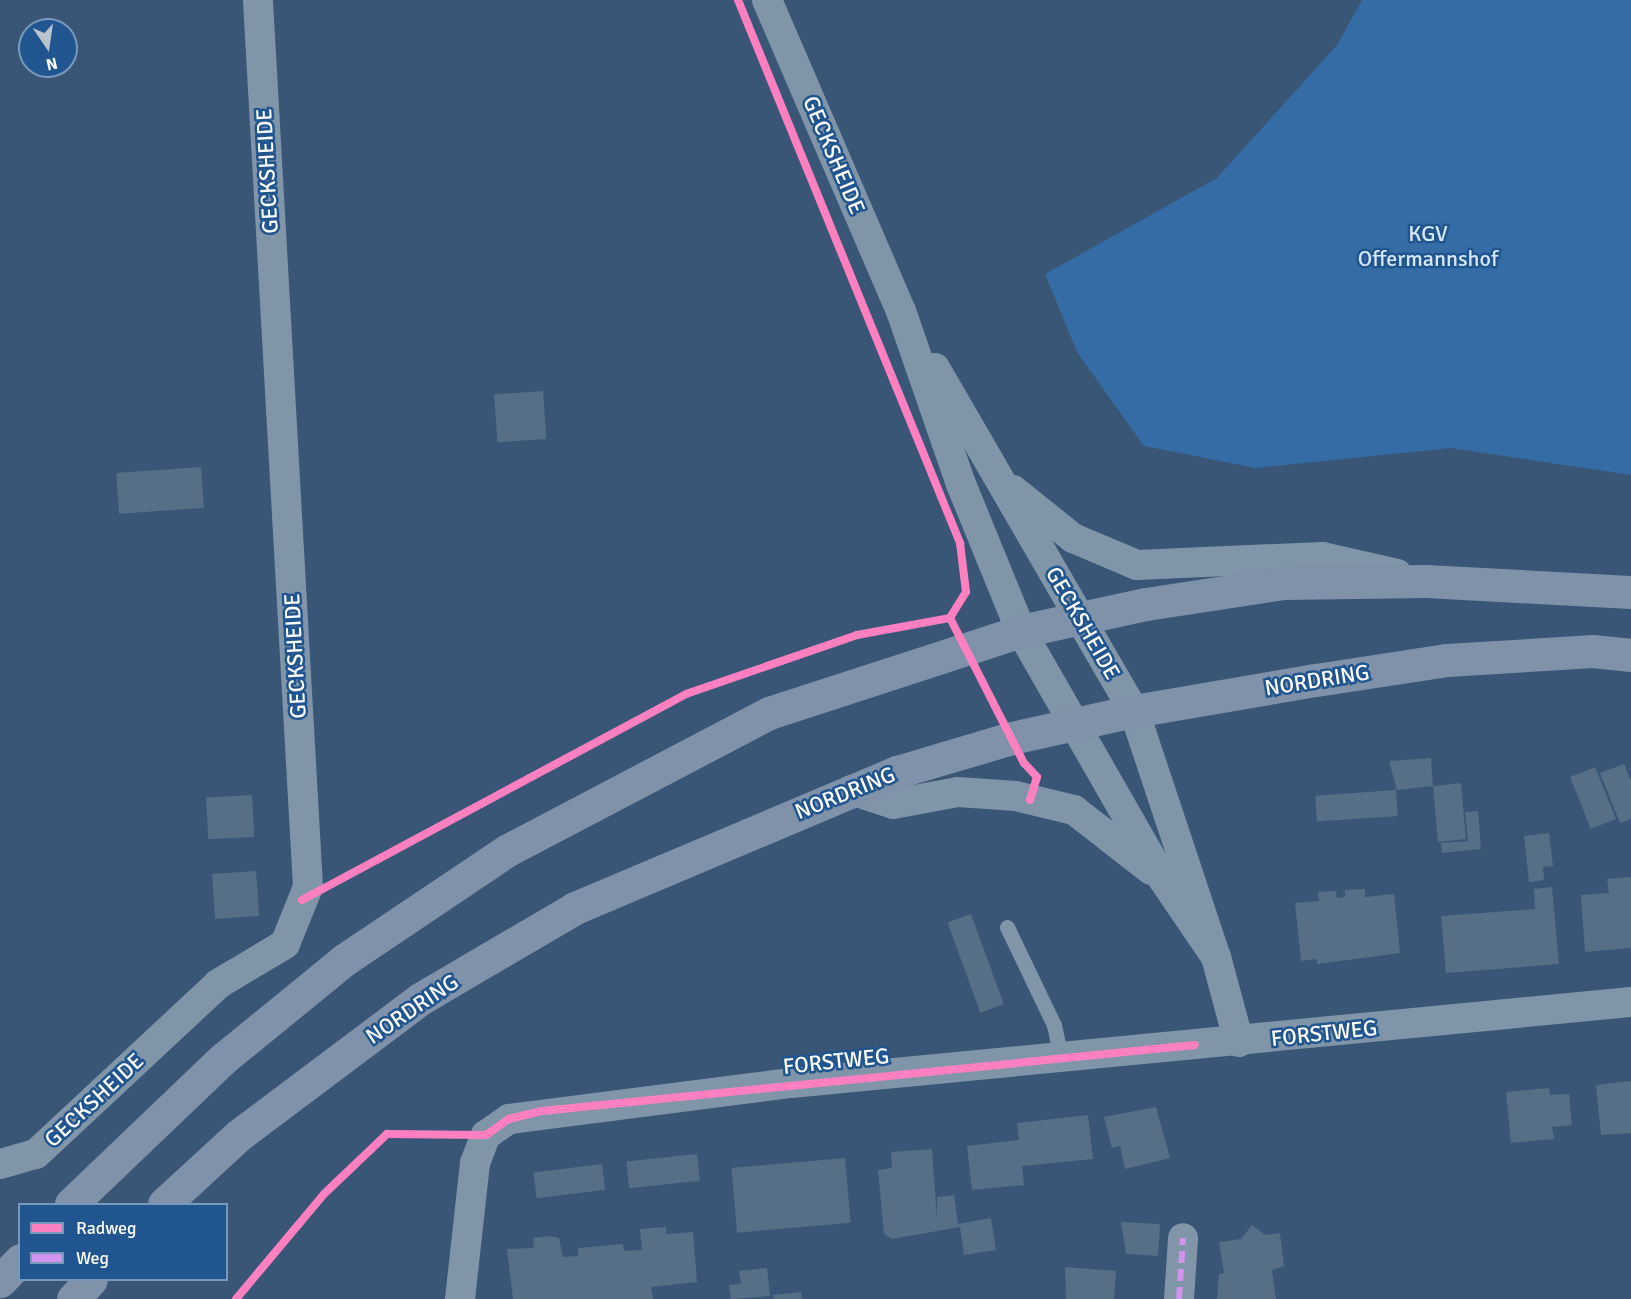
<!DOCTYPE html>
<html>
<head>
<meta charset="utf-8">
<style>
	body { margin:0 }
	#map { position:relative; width:1631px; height:1299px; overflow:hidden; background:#395676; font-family:Signika,sans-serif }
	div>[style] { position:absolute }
	.green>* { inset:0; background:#356ca6 }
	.building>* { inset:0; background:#576e87; transform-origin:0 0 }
	.lane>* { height:15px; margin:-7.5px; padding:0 7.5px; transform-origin:7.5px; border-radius:7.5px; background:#8195a9 }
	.street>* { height:30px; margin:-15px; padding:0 15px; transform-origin:15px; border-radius:15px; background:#8195a9 }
	.primary>* { height:33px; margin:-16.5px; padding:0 16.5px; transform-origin:16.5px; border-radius:16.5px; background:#8092a9 }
	.quiet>* { height:6px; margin-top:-3px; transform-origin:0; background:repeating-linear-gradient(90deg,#d193ec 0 12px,transparent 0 18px) }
	.cycleway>* { height:8px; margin:-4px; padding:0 4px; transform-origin:4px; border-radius:4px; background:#ff80c0 }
	span { translate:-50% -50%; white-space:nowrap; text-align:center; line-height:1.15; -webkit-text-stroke:5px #20558f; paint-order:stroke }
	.street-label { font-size:22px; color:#fff }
	.park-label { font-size:22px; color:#d6e7f9 }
	.legend { position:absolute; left:18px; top:1203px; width:210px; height:78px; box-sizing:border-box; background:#20558f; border:2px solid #7999bc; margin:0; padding:8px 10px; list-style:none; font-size:18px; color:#fff }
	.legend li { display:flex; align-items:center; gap:12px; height:30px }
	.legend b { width:30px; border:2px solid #7999bc }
	.north { position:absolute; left:18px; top:18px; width:60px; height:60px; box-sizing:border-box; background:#20558f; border:2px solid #7999bc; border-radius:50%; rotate:167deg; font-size:16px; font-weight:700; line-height:24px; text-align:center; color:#fff }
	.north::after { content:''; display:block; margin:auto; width:21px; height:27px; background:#bac4cf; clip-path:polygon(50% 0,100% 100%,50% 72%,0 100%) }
</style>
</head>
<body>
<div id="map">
	<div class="green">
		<i style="clip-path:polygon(1362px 0,1631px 0,1631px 475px,1451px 448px,1256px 468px,1144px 446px,1077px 352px,1045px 274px,1217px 178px,1337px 45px)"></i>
	</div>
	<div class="building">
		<i style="left:543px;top:391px;width:48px;height:49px;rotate:86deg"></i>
		<i style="left:201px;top:467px;width:41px;height:85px;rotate:86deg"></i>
		<i style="clip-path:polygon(1431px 758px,1433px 786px,1461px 783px,1466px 839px,1438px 842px,1433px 786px,1397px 790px,1389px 761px)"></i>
		<i style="clip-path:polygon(1624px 764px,1631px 781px,1631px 819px,1620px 823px,1600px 773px)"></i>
		<i style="left:1595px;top:767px;width:56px;height:27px;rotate:68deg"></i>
		<i style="left:1396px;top:790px;width:26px;height:81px;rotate:86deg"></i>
		<i style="left:252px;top:795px;width:42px;height:46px;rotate:87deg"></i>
		<i style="clip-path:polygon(1478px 811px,1481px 849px,1442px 853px,1441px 843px,1468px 841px,1465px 812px)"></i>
		<i style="clip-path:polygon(1549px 833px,1553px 866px,1543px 867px,1544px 880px,1529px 882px,1524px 836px)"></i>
		<i style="left:256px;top:871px;width:45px;height:44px;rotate:86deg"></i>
		<i style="clip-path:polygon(1631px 877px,1631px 948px,1585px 952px,1581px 895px,1609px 893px,1607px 879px)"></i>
		<i style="clip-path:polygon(1552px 887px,1559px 964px,1446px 973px,1441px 916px,1535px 909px,1534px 889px)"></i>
		<i style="clip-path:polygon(1365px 889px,1365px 897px,1394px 894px,1400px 953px,1317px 964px,1317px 959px,1301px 961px,1295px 903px,1319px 901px,1318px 892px,1336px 891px,1337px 898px,1345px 897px,1345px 890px)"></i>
		<i style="left:971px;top:914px;width:96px;height:25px;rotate:70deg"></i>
		<i style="clip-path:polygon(1631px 1081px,1631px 1133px,1601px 1135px,1596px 1085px)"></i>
		<i style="clip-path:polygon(1549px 1088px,1550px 1095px,1569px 1094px,1572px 1125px,1552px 1127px,1554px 1139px,1511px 1143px,1506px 1092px)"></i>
		<i style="clip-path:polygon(1156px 1107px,1170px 1158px,1125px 1169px,1120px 1146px,1112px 1148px,1104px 1117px)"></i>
		<i style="clip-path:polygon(1088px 1115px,1093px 1159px,1022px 1166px,1024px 1185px,972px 1190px,967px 1146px,1019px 1140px,1017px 1123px)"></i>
		<i style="clip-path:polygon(932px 1149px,937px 1221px,937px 1197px,954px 1195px,958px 1224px,991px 1218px,996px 1250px,964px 1255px,960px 1227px,892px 1239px,884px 1234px,878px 1170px,892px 1168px,891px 1152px)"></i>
		<i style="left:697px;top:1154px;width:27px;height:71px;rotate:84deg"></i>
		<i style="left:845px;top:1158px;width:65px;height:114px;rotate:85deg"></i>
		<i style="left:602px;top:1164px;width:26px;height:69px;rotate:83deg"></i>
		<i style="clip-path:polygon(1121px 1222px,1160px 1224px,1158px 1256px,1126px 1254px)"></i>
		<i style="clip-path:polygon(1252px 1225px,1265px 1235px,1280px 1233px,1284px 1266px,1272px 1270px,1276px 1299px,1217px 1299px,1219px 1274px,1224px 1273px,1219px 1242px,1241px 1239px)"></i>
		<i style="clip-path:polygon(666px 1227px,666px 1234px,693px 1232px,697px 1282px,651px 1287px,653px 1299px,513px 1299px,507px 1249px,534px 1248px,533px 1238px,549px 1236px,559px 1238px,563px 1257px,578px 1256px,578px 1248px,623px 1244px,624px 1251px,642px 1250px,640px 1229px)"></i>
		<i style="clip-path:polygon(1065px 1267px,1116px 1271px,1114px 1299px,1066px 1299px)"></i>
		<i style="clip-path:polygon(767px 1268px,770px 1296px,731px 1299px,729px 1285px,741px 1284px,739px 1271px)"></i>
		<i style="clip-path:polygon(801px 1292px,802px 1299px,774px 1299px,773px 1295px)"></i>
	</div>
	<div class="lane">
		<i style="left:1007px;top:927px;width:109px;rotate:64.4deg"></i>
		<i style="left:1054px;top:1025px;width:34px;rotate:78deg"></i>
	</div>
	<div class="street">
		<i style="left:767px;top:0;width:339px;rotate:66.7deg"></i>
		<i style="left:901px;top:311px;width:183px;rotate:70.9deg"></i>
		<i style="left:961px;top:484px;width:159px;rotate:67.8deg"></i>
		<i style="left:1021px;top:631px;width:286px;rotate:60.2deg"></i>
		<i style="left:1163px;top:879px;width:94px;rotate:55.8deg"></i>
		<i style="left:935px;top:368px;width:397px;rotate:59.9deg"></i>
		<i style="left:1134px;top:711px;width:259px;rotate:71.6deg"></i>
		<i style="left:1216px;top:957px;width:88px;rotate:74.9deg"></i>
		<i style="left:1013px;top:490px;width:77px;rotate:38.7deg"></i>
		<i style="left:1073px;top:538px;width:69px;rotate:22.9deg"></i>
		<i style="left:1137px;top:565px;width:186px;rotate:-2.5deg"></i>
		<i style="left:1323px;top:557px;width:76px;rotate:12.9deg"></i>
		<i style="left:851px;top:790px;width:44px;rotate:18.4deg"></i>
		<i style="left:893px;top:804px;width:66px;rotate:-10.5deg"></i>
		<i style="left:958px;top:792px;width:58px;rotate:3.9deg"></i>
		<i style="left:1016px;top:796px;width:60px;rotate:13.6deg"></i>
		<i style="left:1074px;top:810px;width:98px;rotate:37.9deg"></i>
		<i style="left:0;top:1164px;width:37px;rotate:-16deg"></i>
		<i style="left:36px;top:1154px;width:249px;rotate:-43deg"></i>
		<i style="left:218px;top:984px;width:78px;rotate:-30.8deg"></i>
		<i style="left:285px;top:944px;width:61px;rotate:-68deg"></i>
		<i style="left:308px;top:887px;width:888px;rotate:-93.23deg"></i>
		<i style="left:460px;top:1299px;width:137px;rotate:-83.7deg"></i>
		<i style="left:475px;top:1163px;width:30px;rotate:-69deg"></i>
		<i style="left:486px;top:1135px;width:28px;rotate:-35deg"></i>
		<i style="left:509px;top:1119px;width:284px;rotate:-7.3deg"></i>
		<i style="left:791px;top:1083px;width:844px;rotate:-5.51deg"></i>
		<i style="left:1179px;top:1299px;width:61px;rotate:-86.2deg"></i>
	</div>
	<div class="primary">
		<i style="left:71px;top:1204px;width:211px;rotate:-43.7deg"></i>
		<i style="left:224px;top:1058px;width:155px;rotate:-39.2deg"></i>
		<i style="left:344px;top:960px;width:197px;rotate:-33.9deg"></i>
		<i style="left:508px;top:850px;width:295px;rotate:-27.7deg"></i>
		<i style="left:769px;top:713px;width:265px;rotate:-18deg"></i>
		<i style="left:1021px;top:631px;width:128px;rotate:-12.2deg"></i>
		<i style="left:1146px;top:604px;width:139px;rotate:-8.7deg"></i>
		<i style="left:1283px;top:583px;width:143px;rotate:-0.8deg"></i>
		<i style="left:1426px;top:581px;width:205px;rotate:3.1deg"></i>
		<i style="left:164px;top:1204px;width:102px;rotate:-42.6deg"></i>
		<i style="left:239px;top:1135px;width:226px;rotate:-36.9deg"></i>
		<i style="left:420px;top:999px;width:180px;rotate:-30.4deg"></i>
		<i style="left:575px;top:908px;width:350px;rotate:-22.9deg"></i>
		<i style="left:897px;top:772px;width:120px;rotate:-16.5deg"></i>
		<i style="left:1012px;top:738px;width:125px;rotate:-12.5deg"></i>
		<i style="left:1134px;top:711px;width:185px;rotate:-9.7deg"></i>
		<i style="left:1316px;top:680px;width:133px;rotate:-8.7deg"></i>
		<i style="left:1447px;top:660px;width:146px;rotate:-3.5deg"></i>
		<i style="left:1593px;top:651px;width:38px;rotate:6deg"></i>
		<i style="left:0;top:1281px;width:29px;rotate:-46deg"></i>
		<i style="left:73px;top:1299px;width:26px;rotate:-47deg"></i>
	</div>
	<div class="quiet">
		<i style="left:1179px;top:1299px;width:61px;rotate:-86.2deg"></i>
	</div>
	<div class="cycleway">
		<i style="left:738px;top:0;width:587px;rotate:67.76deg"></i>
		<i style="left:960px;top:543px;width:49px;rotate:83deg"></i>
		<i style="left:966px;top:592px;width:31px;rotate:122deg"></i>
		<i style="left:950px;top:618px;width:163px;rotate:63deg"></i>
		<i style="left:1024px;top:763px;width:19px;rotate:47deg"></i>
		<i style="left:1037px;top:777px;width:24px;rotate:107deg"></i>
		<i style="left:302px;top:900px;width:436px;rotate:-28.2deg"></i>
		<i style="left:686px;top:694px;width:181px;rotate:-19deg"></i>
		<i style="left:857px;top:635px;width:95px;rotate:-10.4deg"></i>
		<i style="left:236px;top:1299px;width:137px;rotate:-50deg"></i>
		<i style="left:324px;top:1194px;width:87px;rotate:-43.6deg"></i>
		<i style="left:387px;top:1134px;width:99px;rotate:0.6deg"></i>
		<i style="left:486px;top:1135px;width:28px;rotate:-35deg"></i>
		<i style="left:509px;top:1119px;width:34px;rotate:-14deg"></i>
		<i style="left:542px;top:1111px;width:656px;rotate:-5.77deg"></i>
	</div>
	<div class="street-label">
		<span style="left:834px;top:155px;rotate:67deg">GECKSHEIDE</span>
		<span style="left:267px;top:171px;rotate:-93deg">GECKSHEIDE</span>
		<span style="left:1083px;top:623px;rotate:60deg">GECKSHEIDE</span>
		<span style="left:295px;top:656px;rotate:-93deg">GECKSHEIDE</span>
		<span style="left:1317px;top:680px;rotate:-9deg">NORDRING</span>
		<span style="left:845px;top:793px;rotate:-22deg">NORDRING</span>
		<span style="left:412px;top:1009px;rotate:-34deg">NORDRING</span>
		<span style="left:1324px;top:1033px;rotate:-6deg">FORSTWEG</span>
		<span style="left:836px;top:1061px;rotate:-6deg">FORSTWEG</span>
		<span style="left:94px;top:1100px;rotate:-43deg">GECKSHEIDE</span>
	</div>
	<div class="park-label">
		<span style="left:1428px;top:246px">KGV<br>Offermannshof</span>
	</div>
	<ul class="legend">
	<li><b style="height:8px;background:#ff80c0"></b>Radweg</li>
	<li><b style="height:8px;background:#d193ec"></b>Weg</li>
	</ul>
	<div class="north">N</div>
</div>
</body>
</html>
